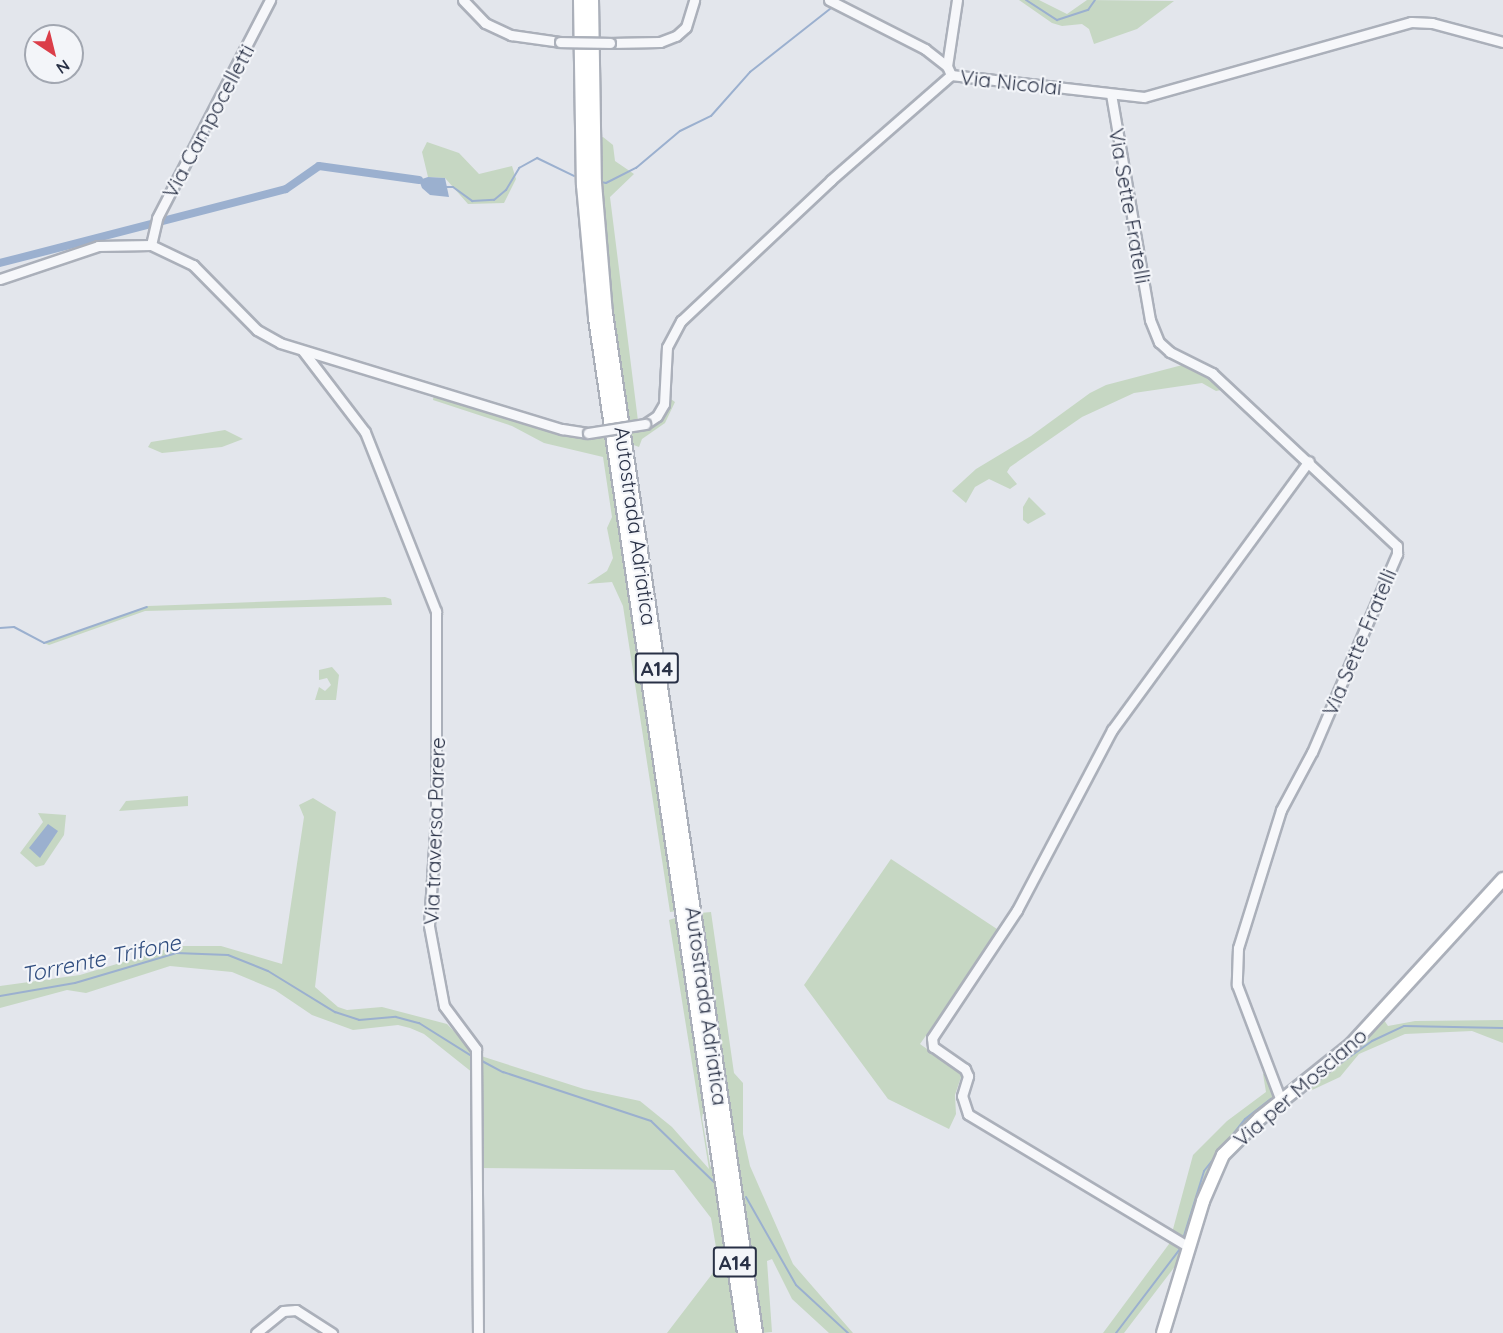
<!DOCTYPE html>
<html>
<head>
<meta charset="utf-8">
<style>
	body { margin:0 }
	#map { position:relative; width:1503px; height:1333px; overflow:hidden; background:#e3e6ec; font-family:Quicksand,sans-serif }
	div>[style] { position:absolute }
	.green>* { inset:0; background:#c6d7c3 }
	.water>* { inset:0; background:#9bb0cf }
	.stream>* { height:2px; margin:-1px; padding:0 1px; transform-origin:1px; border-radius:1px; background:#9bb0cf }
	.canal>* { height:8px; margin:-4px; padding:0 4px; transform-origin:4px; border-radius:4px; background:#9bb0cf }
	.roads { filter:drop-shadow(2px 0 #abb0ba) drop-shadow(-2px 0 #abb0ba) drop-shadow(0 2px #abb0ba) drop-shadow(0 -2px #abb0ba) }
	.minor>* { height:9px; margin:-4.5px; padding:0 4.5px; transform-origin:4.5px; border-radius:4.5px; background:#f6f7fa }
	.major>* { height:12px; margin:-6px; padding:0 6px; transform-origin:6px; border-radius:6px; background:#fff }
	.highway>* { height:14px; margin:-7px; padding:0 7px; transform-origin:7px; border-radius:7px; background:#fff }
	.bridges { filter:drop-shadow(2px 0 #abb0ba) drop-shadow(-2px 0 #abb0ba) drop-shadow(0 2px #abb0ba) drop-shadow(0 -2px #abb0ba) }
	.minor-bridge>* { height:9px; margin:-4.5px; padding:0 4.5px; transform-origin:4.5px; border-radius:4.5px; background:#f6f7fa }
	span { translate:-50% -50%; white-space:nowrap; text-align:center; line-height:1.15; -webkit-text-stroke:4.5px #f3f5f9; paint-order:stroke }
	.shield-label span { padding:2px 4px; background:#f3f5f9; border:2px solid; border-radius:4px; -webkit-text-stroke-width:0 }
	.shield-label { font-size:20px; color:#293146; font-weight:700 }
	.street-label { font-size:21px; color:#293146 }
	.water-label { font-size:22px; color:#2f4c7e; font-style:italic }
	.north { position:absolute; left:24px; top:24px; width:60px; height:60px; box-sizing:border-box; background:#f3f5f9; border:2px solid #a2a7b1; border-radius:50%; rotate:145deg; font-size:16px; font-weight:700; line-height:24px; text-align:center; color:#293146 }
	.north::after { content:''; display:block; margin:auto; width:21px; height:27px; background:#db3e49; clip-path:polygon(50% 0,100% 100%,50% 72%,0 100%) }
</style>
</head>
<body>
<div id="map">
	<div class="green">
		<i style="clip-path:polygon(1019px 0,1039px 0,1067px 14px,1087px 0,1174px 1px,1137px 29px,1094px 44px,1089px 29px,1082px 24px,1062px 26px,1052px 23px)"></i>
		<i style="clip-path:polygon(603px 137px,613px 145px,615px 161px,634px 174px,610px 197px,638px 421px,628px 422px,610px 298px,597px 140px)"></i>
		<i style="clip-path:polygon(427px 142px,459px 153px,479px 174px,512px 166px,516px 179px,504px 203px,468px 204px,445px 178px,428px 177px,422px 152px)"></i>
		<i style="clip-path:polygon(1190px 363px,1226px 389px,1216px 391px,1202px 383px,1134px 393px,1082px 417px,1010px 467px,1007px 472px,1017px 484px,1010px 489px,989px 479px,975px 487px,966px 503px,952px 491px,976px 469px,1031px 436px,1090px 393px,1106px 385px)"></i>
		<i style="clip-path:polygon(434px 393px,575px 437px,605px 437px,678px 911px,670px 912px,623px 606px,612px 582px,587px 584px,607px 571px,613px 558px,607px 528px,612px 517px,603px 457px,544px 443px,512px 426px,433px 400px)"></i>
		<i style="clip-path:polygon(668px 397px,675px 402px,665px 423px,642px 439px,639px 447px,631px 444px,630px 432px,649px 426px)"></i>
		<i style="clip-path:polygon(225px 430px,243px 439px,222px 447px,162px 453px,148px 447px,151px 442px)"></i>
		<i style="clip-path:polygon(1029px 497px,1046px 514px,1028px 524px,1023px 520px,1023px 507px)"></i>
		<i style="clip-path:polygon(385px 597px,391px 599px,392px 605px,145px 611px,49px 645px,44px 643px,148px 606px)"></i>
		<i style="clip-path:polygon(332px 667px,339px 675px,336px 700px,315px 700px,319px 687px,325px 691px,331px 685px,327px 678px,319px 680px,319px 670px)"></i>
		<i style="clip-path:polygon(188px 796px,188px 806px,119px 811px,126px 801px)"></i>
		<i style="clip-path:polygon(313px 798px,336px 812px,315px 987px,338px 1007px,347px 1010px,382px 1007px,447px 1024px,470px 1048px,473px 1073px,424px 1034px,410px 1028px,398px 1025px,353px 1030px,312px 1015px,275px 990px,232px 972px,170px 966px,86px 993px,67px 990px,0 1008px,0 986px,80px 975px,177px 946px,221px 946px,282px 964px,304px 817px,299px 805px)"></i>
		<i style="clip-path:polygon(38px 813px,66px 815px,64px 835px,44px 865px,36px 867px,20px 853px,43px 822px)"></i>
		<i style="clip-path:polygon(891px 859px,1000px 931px,920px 1044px,962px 1074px,955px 1095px,956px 1114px,949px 1129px,888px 1099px,804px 985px)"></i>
		<i style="clip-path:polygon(711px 912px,734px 1073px,743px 1083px,743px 1134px,750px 1166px,793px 1264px,853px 1333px,829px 1333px,792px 1299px,772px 1259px,767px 1261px,772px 1332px,762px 1333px,700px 913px)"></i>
		<i style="clip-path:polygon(678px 917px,705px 1102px,702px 1118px,710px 1165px,717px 1182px,741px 1333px,667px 1333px,719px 1265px,711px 1218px,674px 1170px,479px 1168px,481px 1056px,584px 1089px,640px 1101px,672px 1127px,709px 1169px,669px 920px)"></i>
		<i style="clip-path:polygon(1382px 1017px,1388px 1026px,1415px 1021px,1503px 1020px,1503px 1043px,1472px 1031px,1405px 1034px,1359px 1054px,1340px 1077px,1310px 1091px,1308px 1086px)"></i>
		<i style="clip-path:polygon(1267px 1071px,1275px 1096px,1228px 1144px,1186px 1252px,1124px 1333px,1103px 1333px,1169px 1244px,1193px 1155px,1227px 1121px,1266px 1092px,1263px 1074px)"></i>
	</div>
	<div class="water">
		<i style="clip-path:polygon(428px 177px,445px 178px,449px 197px,430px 195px,422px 188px,419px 180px)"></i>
		<i style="clip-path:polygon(48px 824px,58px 831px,40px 858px,29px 848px)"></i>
	</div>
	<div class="stream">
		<i style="left:1026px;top:0;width:37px;rotate:33deg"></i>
		<i style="left:1057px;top:20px;width:33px;rotate:-18deg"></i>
		<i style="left:1088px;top:10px;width:12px;rotate:-55deg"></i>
		<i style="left:601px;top:182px;width:5px;rotate:11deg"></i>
		<i style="left:606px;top:183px;width:34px;rotate:-27deg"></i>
		<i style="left:636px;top:168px;width:57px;rotate:-40.1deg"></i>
		<i style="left:680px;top:131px;width:34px;rotate:-26deg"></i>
		<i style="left:711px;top:116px;width:59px;rotate:-48.4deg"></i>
		<i style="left:750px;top:72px;width:103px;rotate:-38.3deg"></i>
		<i style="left:443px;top:187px;width:10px"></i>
		<i style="left:453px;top:187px;width:24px;rotate:36deg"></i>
		<i style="left:472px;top:201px;width:22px;rotate:-3deg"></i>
		<i style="left:494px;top:200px;width:16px;rotate:-40deg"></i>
		<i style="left:506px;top:190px;width:26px;rotate:-59deg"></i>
		<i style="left:519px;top:168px;width:21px;rotate:-29deg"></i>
		<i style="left:537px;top:158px;width:41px;rotate:25.9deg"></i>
		<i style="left:0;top:628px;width:14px;rotate:-4deg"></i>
		<i style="left:14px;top:627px;width:34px;rotate:28deg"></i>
		<i style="left:44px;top:643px;width:109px;rotate:-19.3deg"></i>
		<i style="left:0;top:996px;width:76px;rotate:-9.8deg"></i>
		<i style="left:75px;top:983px;width:105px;rotate:-16.5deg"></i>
		<i style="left:176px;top:953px;width:52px;rotate:2.2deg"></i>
		<i style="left:228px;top:955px;width:43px;rotate:21.8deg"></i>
		<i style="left:268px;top:971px;width:79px;rotate:31.5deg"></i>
		<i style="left:335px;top:1012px;width:25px;rotate:18deg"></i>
		<i style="left:359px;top:1020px;width:37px;rotate:-5deg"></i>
		<i style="left:396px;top:1017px;width:24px;rotate:15deg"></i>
		<i style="left:419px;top:1023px;width:60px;rotate:32.1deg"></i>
		<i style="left:482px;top:1061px;width:24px;rotate:28deg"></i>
		<i style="left:503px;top:1072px;width:156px;rotate:18.3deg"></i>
		<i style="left:651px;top:1121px;width:93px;rotate:44.1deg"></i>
		<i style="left:1317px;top:1080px;width:67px;rotate:-35.3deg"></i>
		<i style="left:1372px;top:1041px;width:35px;rotate:-25deg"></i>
		<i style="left:1404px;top:1026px;width:99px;rotate:1.2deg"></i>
		<i style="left:746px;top:1197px;width:101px;rotate:60.4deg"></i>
		<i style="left:796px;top:1285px;width:71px;rotate:42.7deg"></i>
		<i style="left:1183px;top:1239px;width:71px;rotate:-72.8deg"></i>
		<i style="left:1204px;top:1171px;width:66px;rotate:-51.7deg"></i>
		<i style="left:1245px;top:1119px;width:33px;rotate:-38deg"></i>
		<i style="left:1116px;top:1333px;width:106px;rotate:-52.7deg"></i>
	</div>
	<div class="canal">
		<i style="left:0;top:263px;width:295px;rotate:-14.5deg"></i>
		<i style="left:286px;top:189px;width:40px;rotate:-34.9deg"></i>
		<i style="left:319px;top:166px;width:101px;rotate:8deg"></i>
	</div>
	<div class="roads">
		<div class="minor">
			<i style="left:463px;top:0;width:32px;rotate:46deg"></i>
			<i style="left:485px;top:23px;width:29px;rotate:25deg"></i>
			<i style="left:511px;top:35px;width:49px;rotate:8.1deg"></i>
			<i style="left:829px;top:0;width:108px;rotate:27deg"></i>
			<i style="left:925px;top:49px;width:28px;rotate:38deg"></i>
			<i style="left:947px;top:66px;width:10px;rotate:66deg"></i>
			<i style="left:610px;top:43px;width:50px;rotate:-1.1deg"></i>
			<i style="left:660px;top:42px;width:17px;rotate:-21deg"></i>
			<i style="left:676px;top:36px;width:13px;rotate:-42deg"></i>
			<i style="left:686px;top:27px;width:28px;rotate:-73deg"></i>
			<i style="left:947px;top:66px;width:67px;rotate:-81.4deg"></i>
			<i style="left:1111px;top:94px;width:229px;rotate:80.2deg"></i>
			<i style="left:1150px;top:320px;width:24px;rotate:68deg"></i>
			<i style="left:1159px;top:342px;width:15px;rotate:42deg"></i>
			<i style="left:1170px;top:352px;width:47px;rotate:26.6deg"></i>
			<i style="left:1212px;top:373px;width:253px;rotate:43.1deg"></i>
			<i style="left:1397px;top:546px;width:8px;rotate:90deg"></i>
			<i style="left:1397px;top:554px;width:215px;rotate:113.2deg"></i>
			<i style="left:1312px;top:752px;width:66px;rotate:118.1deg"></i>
			<i style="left:1281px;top:810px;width:145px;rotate:107.3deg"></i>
			<i style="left:1238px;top:948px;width:37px;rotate:92deg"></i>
			<i style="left:1237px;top:985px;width:124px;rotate:69.2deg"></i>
			<i style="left:151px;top:245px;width:28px;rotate:-77deg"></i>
			<i style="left:157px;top:218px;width:246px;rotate:-62.6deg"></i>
			<i style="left:0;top:279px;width:103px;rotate:-18.6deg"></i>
			<i style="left:98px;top:246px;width:53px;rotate:-1.1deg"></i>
			<i style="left:151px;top:245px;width:47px;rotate:25.5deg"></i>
			<i style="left:193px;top:265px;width:91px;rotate:45.4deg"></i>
			<i style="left:257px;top:330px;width:26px;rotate:29deg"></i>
			<i style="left:280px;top:343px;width:295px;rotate:17deg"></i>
			<i style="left:562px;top:429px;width:26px;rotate:9deg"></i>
			<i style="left:303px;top:351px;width:102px;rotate:52.6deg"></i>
			<i style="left:365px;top:432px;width:193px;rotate:68.4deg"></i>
			<i style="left:436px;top:611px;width:206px;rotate:90deg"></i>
			<i style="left:436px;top:817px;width:109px;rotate:93.7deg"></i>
			<i style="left:429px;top:926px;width:81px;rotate:79.4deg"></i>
			<i style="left:444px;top:1006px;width:54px;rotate:53.3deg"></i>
			<i style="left:476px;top:1049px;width:284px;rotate:89.6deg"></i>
			<i style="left:645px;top:424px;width:14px;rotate:-34deg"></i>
			<i style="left:657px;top:416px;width:14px;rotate:-60deg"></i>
			<i style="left:664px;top:404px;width:57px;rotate:-87deg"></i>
			<i style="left:667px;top:347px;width:30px;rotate:-62deg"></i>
			<i style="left:681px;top:321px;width:206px;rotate:-43.2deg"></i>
			<i style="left:831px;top:180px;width:159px;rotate:-41.2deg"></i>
			<i style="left:951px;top:75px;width:194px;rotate:6.5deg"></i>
			<i style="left:1144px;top:97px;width:277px;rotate:-15.7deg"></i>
			<i style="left:1411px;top:22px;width:21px;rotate:3deg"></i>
			<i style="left:1432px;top:23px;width:73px;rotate:15deg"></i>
			<i style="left:1189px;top:1247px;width:258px;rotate:-149deg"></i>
			<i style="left:968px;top:1114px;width:19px;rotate:-108deg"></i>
			<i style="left:962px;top:1096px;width:21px;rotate:-73deg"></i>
			<i style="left:968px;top:1076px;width:8px;rotate:-113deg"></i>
			<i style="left:965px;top:1069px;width:39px;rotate:-145deg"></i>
			<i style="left:933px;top:1047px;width:9px;rotate:-96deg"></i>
			<i style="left:932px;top:1038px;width:154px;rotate:-56.4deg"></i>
			<i style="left:1017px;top:910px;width:204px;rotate:-62.2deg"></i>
			<i style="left:1112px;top:730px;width:333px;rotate:-53.8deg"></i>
			<i style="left:256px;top:1333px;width:35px;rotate:-39deg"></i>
			<i style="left:283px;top:1311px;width:13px;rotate:-4deg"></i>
			<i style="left:296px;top:1310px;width:43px;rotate:32.6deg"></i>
		</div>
		<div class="major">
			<i style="left:1163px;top:1333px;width:138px;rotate:-73.1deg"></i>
			<i style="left:1203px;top:1201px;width:50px;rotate:-66.5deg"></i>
			<i style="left:1223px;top:1155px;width:52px;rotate:-45deg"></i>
			<i style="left:1260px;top:1118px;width:118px;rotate:-38.8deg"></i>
			<i style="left:1352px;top:1044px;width:224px;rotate:-47.5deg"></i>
		</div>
		<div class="highway">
			<i style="left:581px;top:0;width:185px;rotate:89.1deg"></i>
			<i style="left:584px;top:185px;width:134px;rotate:84.8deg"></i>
			<i style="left:596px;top:318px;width:1026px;rotate:81.65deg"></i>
			<i style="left:591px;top:0;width:183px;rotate:89.1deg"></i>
			<i style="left:594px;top:183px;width:130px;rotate:85.2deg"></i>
			<i style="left:605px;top:313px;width:1031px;rotate:81.63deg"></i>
		</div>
	</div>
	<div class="bridges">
		<div class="minor-bridge">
			<i style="left:560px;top:42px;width:50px;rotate:1.1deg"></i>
			<i style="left:588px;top:433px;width:58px;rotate:-9deg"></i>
		</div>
	</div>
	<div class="shield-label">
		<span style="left:657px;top:668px">A14</span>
		<span style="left:735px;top:1262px">A14</span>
	</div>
	<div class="street-label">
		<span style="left:1011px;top:82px;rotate:6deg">Via Nicolai</span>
		<span style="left:208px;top:121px;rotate:-62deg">Via Campocelletti</span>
		<span style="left:1130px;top:206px;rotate:80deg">Via Sette Fratelli</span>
		<span style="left:636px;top:526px;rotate:82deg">Autostrada Adriatica</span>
		<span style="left:1359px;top:642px;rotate:-67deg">Via Sette Fratelli</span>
		<span style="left:434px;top:831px;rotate:-88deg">Via traversa Parere</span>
		<span style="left:707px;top:1006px;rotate:82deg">Autostrada Adriatica</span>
		<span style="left:1300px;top:1087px;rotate:-41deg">Via per Mosciano</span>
	</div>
	<div class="water-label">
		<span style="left:101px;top:959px;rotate:-12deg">Torrente Trifone</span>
	</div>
	<div class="north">N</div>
</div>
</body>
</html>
